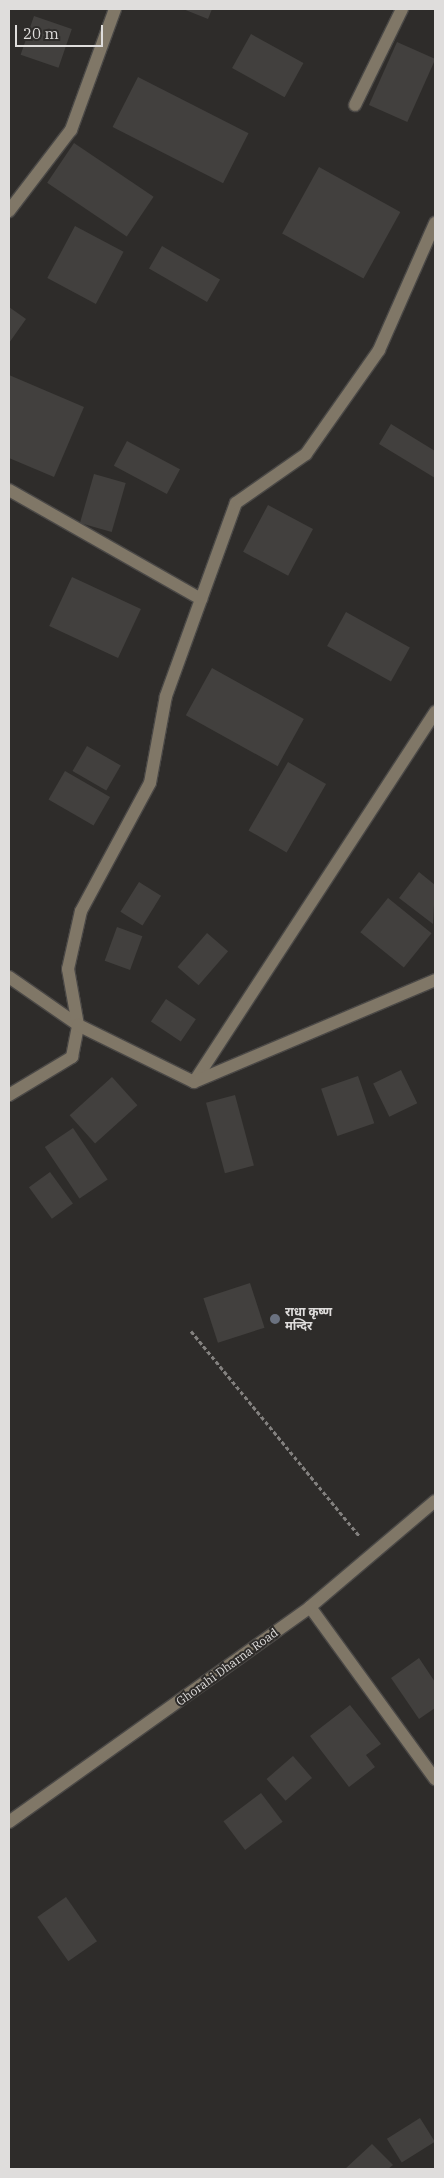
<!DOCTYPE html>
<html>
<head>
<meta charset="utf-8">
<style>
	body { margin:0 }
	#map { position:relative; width:444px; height:2178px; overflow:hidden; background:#2e2c2a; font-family:"IBM Plex Serif","Noto Sans Devanagari",serif }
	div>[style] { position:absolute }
	.building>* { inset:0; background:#42403e; transform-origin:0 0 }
	.path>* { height:3px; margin-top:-1.5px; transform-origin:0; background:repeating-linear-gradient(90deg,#83817f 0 4px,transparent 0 6.5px) }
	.roads { filter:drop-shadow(1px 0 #4a4846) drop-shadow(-1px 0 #4a4846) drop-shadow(0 1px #4a4846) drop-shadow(0 -1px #4a4846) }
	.minor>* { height:12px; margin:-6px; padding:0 6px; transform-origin:6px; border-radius:6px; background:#807767 }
	.dots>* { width:14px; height:14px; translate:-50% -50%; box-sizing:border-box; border:2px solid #2e2c2a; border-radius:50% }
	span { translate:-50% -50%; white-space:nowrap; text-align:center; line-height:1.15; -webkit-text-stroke:4px #2e2c2a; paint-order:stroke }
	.poi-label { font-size:12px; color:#dfdddc; font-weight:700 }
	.left { translate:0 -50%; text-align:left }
	.street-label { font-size:12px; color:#dfdddc }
	.frame { position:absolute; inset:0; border:10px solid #dfdddc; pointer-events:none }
	.scale { position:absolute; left:15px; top:25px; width:88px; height:22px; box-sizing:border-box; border:2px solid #dfdddc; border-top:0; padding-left:6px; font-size:15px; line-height:18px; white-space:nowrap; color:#dfdddc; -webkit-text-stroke:4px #2e2c2a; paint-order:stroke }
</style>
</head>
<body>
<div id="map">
	<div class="building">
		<i style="clip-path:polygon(183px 9px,212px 9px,208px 19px)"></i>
		<i style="left:34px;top:16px;width:40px;height:41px;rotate:19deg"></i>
		<i style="left:251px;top:34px;width:60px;height:39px;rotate:29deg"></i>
		<i style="left:397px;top:42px;width:42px;height:69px;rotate:24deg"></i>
		<i style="left:138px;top:77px;width:124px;height:56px;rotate:27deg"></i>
		<i style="left:74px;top:143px;width:96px;height:48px;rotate:34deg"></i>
		<i style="left:319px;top:167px;width:93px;height:76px;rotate:29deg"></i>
		<i style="left:75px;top:226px;width:55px;height:59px;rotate:28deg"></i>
		<i style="left:162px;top:246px;width:67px;height:26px;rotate:30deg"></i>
		<i style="clip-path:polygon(9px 307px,26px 319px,9px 343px)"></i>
		<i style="clip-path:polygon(9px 375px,84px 407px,54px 477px,9px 458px)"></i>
		<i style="clip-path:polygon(391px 424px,435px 451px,435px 478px,379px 444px)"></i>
		<i style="left:127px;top:441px;width:60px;height:28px;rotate:28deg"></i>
		<i style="left:94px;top:474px;width:33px;height:51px;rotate:16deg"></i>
		<i style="left:268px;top:505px;width:51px;height:53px;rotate:28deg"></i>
		<i style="left:72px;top:577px;width:76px;height:54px;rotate:25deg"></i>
		<i style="left:346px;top:612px;width:73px;height:39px;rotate:29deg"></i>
		<i style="left:212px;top:668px;width:105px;height:54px;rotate:29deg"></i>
		<i style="left:87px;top:746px;width:39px;height:29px;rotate:30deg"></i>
		<i style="left:288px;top:762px;width:44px;height:79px;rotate:30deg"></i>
		<i style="left:65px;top:771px;width:52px;height:33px;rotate:30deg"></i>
		<i style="clip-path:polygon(419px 872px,435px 885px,433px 924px,399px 898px)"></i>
		<i style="left:139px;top:882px;width:26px;height:35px;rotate:32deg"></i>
		<i style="left:388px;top:898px;width:56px;height:44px;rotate:39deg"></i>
		<i style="left:117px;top:927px;width:27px;height:36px;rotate:20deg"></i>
		<i style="left:207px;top:933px;width:28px;height:45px;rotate:41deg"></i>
		<i style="left:166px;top:999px;width:36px;height:27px;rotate:34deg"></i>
		<i style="left:401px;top:1070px;width:37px;height:31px;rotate:64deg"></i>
		<i style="left:358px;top:1076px;width:50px;height:39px;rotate:71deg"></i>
		<i style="left:112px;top:1077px;width:38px;height:57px;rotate:48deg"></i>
		<i style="left:235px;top:1095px;width:73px;height:30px;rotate:75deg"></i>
		<i style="left:73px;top:1128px;width:62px;height:34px;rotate:56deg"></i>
		<i style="left:50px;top:1172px;width:39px;height:26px;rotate:54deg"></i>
		<i style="left:250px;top:1283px;width:47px;height:49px;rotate:72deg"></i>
		<i style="clip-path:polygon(419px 1658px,435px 1682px,435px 1708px,419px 1719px,391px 1678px)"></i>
		<i style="clip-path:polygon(350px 1705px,381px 1744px,366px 1755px,375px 1767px,349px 1787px,310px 1736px)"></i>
		<i style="left:293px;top:1756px;width:29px;height:35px;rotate:49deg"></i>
		<i style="left:261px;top:1793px;width:36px;height:47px;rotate:53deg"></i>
		<i style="left:66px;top:1897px;width:54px;height:35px;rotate:55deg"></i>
		<i style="left:420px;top:2118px;width:28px;height:39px;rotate:58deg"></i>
		<i style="clip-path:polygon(372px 2144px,393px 2165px,388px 2169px,345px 2169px)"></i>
	</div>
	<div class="path">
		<i style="left:191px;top:1331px;width:266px;rotate:50.6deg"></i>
	</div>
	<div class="roads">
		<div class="minor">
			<i style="left:355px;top:105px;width:107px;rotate:-63.9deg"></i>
			<i style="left:9px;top:211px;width:102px;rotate:-52.6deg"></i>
			<i style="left:71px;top:130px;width:129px;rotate:-70deg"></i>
			<i style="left:9px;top:490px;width:221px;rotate:29.6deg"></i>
			<i style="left:9px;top:977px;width:84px;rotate:34.8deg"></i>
			<i style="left:78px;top:1025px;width:57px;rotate:-100.1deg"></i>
			<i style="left:68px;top:969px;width:59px;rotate:-77.4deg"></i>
			<i style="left:81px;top:911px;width:145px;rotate:-61.7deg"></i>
			<i style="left:150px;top:783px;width:88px;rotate:-79.6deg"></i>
			<i style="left:166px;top:696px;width:205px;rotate:-70.1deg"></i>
			<i style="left:236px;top:503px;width:85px;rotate:-35deg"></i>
			<i style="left:306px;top:454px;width:127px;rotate:-54.9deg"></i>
			<i style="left:379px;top:350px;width:139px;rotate:-66.2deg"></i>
			<i style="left:194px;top:1082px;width:442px;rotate:-56.9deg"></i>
			<i style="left:9px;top:1095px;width:74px;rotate:-31.1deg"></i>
			<i style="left:72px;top:1057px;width:33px;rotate:-79deg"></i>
			<i style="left:78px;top:1025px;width:129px;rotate:26.2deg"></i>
			<i style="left:194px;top:1082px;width:262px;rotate:-22.9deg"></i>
			<i style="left:310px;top:1607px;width:213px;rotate:54deg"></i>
			<i style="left:9px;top:1822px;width:370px;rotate:-35.5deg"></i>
			<i style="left:310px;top:1607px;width:164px;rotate:-40.3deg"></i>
		</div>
	</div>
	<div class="dots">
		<i style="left:275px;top:1319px;background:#6b7280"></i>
	</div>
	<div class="poi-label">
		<span class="left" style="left:285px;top:1319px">राधा कृष्ण<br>मन्दिर</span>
	</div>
	<div class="street-label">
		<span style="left:227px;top:1667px;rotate:-36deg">Ghorahi Dharna Road</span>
	</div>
	<div class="frame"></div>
	<div class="scale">20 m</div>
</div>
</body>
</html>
